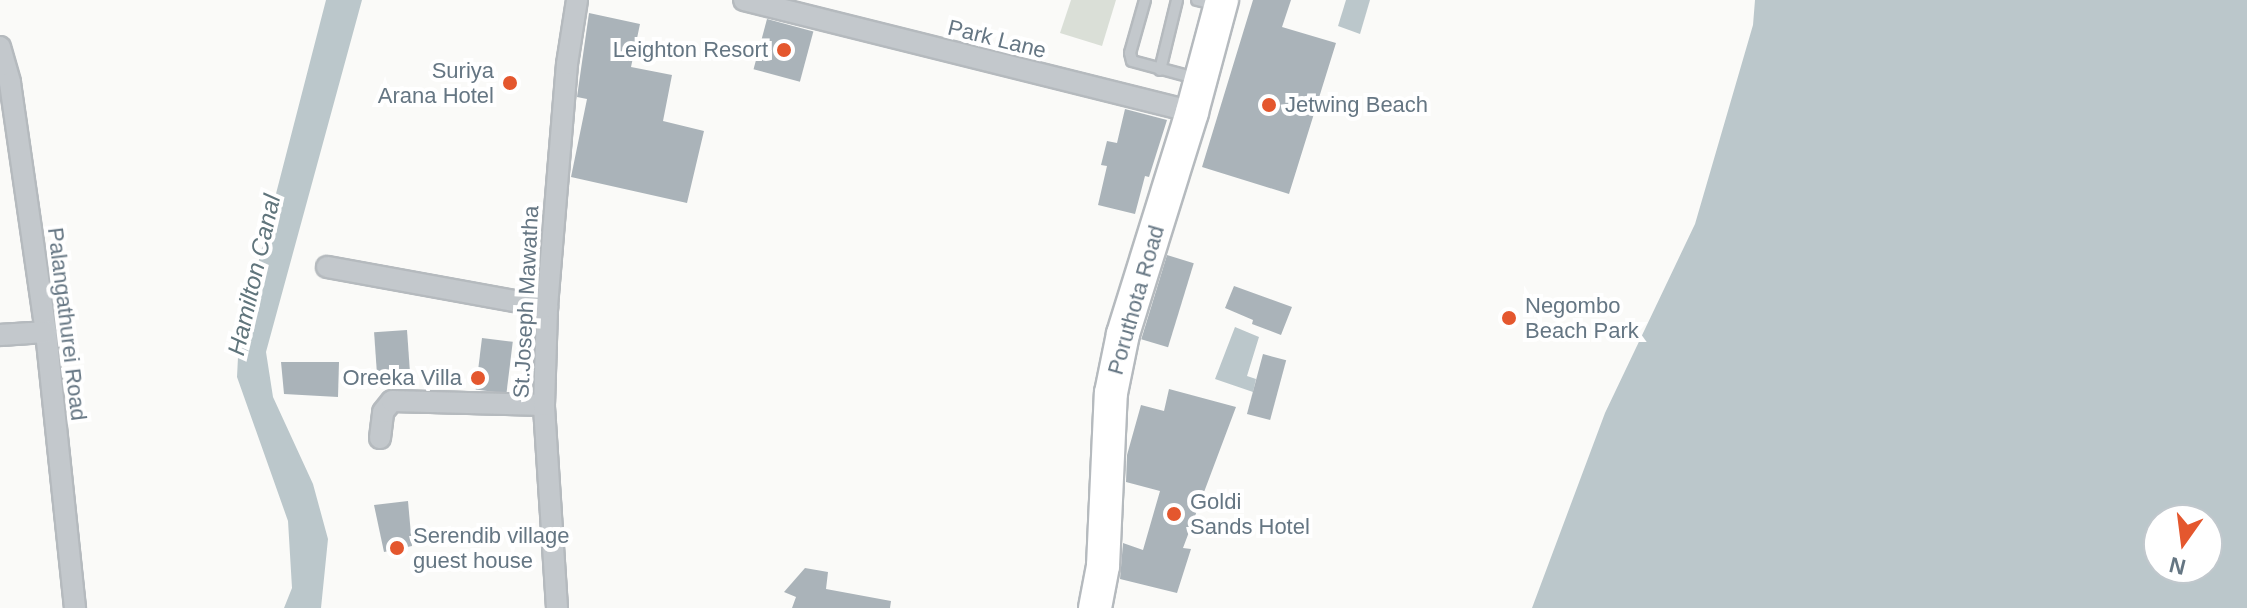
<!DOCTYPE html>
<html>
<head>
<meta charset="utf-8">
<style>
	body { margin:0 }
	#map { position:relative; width:2247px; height:608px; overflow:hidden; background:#fafaf8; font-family:Helvetica,sans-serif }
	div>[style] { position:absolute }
	.green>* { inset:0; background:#dadfd7 }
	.water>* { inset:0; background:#bbc7cb }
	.building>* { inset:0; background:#aab3b9; transform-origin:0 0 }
	.roads { filter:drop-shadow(2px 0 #b5babe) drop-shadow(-2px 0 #b5babe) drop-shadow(0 2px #b5babe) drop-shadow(0 -2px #b5babe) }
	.service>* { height:10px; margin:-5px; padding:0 5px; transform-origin:5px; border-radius:5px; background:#c3c8cc }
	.minor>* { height:20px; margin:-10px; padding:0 10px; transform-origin:10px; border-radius:10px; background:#c3c8cc }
	.primary>* { height:32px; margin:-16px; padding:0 16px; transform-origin:16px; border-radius:16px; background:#fff }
	.dots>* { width:22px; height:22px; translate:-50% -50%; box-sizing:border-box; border:4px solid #fff; border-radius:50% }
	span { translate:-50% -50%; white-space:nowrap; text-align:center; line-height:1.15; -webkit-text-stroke:8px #fff; paint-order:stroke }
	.street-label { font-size:22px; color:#657683 }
	.poi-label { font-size:22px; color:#657683 }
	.right { translate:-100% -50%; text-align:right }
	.left { translate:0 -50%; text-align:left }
	.water-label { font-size:24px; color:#60757c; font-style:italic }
	.north { position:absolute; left:2143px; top:504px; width:80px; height:80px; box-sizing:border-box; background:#fff; border:2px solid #c1c8cd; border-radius:50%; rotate:194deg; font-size:22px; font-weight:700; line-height:32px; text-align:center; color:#657683 }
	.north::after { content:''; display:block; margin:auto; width:28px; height:36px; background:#e4572e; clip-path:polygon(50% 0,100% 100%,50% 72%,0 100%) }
</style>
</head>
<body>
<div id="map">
	<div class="green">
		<i style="clip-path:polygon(1071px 0,1116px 0,1102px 46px,1060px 33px)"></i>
	</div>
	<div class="water">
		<i style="clip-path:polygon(326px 0,362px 0,266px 352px,273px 397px,313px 484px,328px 539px,321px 608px,284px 608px,292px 588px,288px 521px,237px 377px,239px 337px)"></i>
		<i style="clip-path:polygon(1346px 0,1370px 0,1360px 34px,1338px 26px)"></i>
		<i style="clip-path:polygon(evenodd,1755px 0,2247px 0,2247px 608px,1532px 608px,1605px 413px,1695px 224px,1753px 25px,1755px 0,2159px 520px,2207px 520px,2207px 568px,2159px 568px,2159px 520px)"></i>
		<i style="clip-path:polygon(1235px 327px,1259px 337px,1247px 376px,1256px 379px,1253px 392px,1215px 379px)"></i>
	</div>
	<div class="building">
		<i style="clip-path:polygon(1253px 0,1291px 0,1282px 27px,1336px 43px,1289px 194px,1202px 167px)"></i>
		<i style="clip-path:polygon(589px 13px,640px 24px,631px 67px,672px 75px,663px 121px,704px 131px,687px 203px,571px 177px,587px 99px,577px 97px)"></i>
		<i style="left:767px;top:19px;width:48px;height:52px;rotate:15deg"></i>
		<i style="clip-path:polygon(1125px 109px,1167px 120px,1149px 177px,1145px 176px,1135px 214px,1098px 205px,1107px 166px,1101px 165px,1107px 141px,1117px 143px)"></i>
		<i style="left:1167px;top:255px;width:28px;height:88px;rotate:17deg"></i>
		<i style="clip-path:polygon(1234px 286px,1292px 307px,1281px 335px,1252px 324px,1253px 320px,1225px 308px)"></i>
		<i style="left:407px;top:330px;width:55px;height:33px;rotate:86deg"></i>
		<i style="left:482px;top:338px;width:31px;height:52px;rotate:7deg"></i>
		<i style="left:1263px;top:354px;width:24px;height:62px;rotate:15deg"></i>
		<i style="clip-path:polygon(281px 362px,339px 362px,338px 397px,284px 394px)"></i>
		<i style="clip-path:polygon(1169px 389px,1236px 407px,1183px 548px,1191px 549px,1177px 593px,1120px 579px,1123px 543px,1143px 550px,1160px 491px,1126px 482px,1127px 455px,1141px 405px,1164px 411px)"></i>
		<i style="clip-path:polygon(408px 501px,412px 546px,384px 552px,374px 505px)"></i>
		<i style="clip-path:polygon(805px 568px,828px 572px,826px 589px,891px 601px,890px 608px,792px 608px,796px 597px,784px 592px)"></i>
	</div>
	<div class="roads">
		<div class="service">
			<i style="left:1145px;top:0;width:55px;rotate:105.8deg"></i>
			<i style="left:1130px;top:53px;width:8px;rotate:76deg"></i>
			<i style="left:1132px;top:61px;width:65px;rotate:15.1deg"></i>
			<i style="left:1197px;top:0;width:18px;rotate:13deg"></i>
			<i style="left:1160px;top:70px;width:72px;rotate:-76.3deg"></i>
		</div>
		<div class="minor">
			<i style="left:744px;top:0;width:462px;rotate:14deg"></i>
			<i style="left:0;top:47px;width:37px;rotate:74deg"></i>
			<i style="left:10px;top:83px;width:252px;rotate:81.8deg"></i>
			<i style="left:46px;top:332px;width:278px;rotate:84deg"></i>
			<i style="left:327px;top:267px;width:224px;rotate:10.3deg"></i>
			<i style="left:0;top:335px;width:46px;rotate:-3.7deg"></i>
			<i style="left:380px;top:438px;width:26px;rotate:-83deg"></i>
			<i style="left:383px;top:412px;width:14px;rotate:-51deg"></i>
			<i style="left:392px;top:401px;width:152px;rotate:1.5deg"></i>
			<i style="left:557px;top:608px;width:203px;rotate:-93.7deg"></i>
			<i style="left:544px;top:405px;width:98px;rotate:-88.2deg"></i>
			<i style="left:547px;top:307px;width:244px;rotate:-85.3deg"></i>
			<i style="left:567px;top:64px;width:65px;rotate:-81.1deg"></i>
		</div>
		<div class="primary">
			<i style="left:1095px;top:608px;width:43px;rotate:-79.2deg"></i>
			<i style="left:1103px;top:566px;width:173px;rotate:-87.4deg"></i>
			<i style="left:1111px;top:393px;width:60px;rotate:-78.5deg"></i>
			<i style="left:1123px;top:334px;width:232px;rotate:-72.7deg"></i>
			<i style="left:1192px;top:112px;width:116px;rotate:-75deg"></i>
		</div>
	</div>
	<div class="dots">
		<i style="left:784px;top:50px;background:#e4572e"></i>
		<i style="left:510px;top:83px;background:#e4572e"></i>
		<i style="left:1269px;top:105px;background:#e4572e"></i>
		<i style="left:1509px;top:318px;background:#e4572e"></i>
		<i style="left:478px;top:378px;background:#e4572e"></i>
		<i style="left:1174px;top:514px;background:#e4572e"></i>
		<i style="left:397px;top:548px;background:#e4572e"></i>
	</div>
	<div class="street-label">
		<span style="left:997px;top:39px;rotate:14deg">Park Lane</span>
		<span style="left:1136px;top:300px;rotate:-74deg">Poruthota Road</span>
		<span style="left:526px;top:302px;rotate:-87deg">St.Joseph Mawatha</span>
		<span style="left:67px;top:324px;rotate:83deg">Palangathurei Road</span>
	</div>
	<div class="poi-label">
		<span class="right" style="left:768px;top:50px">Leighton Resort</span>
		<span class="right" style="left:494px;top:83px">Suriya<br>Arana Hotel</span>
		<span class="left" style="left:1285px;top:105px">Jetwing Beach</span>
		<span class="left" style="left:1525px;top:318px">Negombo<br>Beach Park</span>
		<span class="right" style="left:462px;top:378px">Oreeka Villa</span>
		<span class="left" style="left:1190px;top:514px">Goldi<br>Sands Hotel</span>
		<span class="left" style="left:413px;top:548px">Serendib village<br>guest house</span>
	</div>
	<div class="water-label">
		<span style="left:254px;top:275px;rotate:-77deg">Hamilton Canal</span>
	</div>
	<div class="north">N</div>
</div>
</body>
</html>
